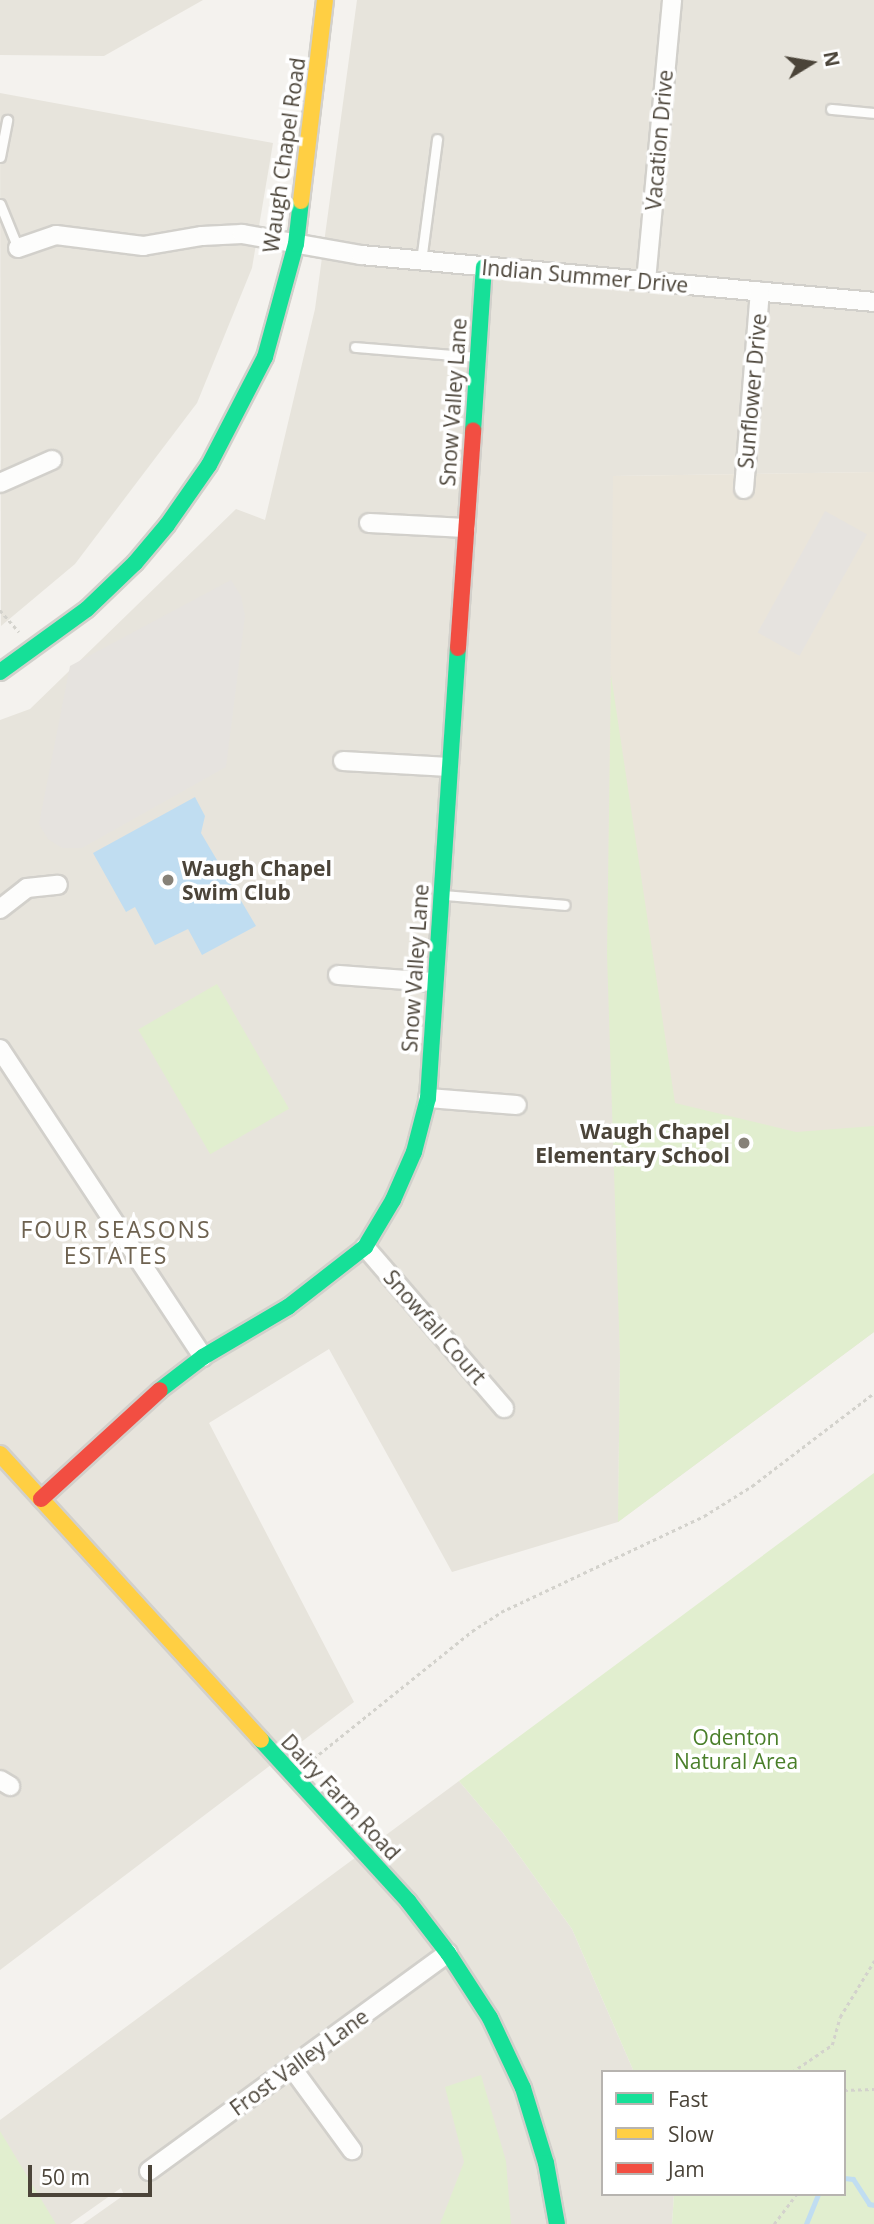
<!DOCTYPE html>
<html>
<head>
<meta charset="utf-8">
<style>
	body { margin:0 }
	#map { position:relative; width:874px; height:2224px; overflow:hidden; background:#f4f2ee; font-family:"Open Sans",sans-serif }
	div>[style] { position:absolute }
	.residential>* { inset:0; background:#e7e4dc }
	.education>* { inset:0; background:#eae5da }
	.green>* { inset:0; background:#e1eecf; transform-origin:0 0 }
	.parking>* { inset:0; background:#e6e3df; transform-origin:0 0 }
	.water>* { inset:0; background:#c0ddf1 }
	.stream>* { height:5px; margin:-2.5px; padding:0 2.5px; transform-origin:2.5px; border-radius:2.5px; background:#c0ddf1 }
	.path>* { height:2.5px; margin-top:-1.25px; transform-origin:0; background:repeating-linear-gradient(90deg,#d3d2cc 0 3.5px,transparent 0 7px) }
	.roads { filter:drop-shadow(2px 0 #d2d0cb) drop-shadow(-2px 0 #d2d0cb) drop-shadow(0 2px #d2d0cb) drop-shadow(0 -2px #d2d0cb) }
	.lane>* { height:9px; margin:-4.5px; padding:0 4.5px; transform-origin:4.5px; border-radius:4.5px; background:#fdfdfc }
	.street>* { height:18px; margin:-9px; padding:0 9px; transform-origin:9px; border-radius:9px; background:#fdfdfc }
	.fast>* { height:16px; margin:-8px; padding:0 8px; transform-origin:8px; border-radius:8px; background:#16e098 }
	.slow>* { height:16px; margin:-8px; padding:0 8px; transform-origin:8px; border-radius:8px; background:#ffcf43 }
	.jam>* { height:16px; margin:-8px; padding:0 8px; transform-origin:8px; border-radius:8px; background:#f24e42 }
	.dots>* { width:19px; height:19px; translate:-50% -50%; box-sizing:border-box; border:4px solid #fff; border-radius:50% }
	span { translate:-50% -50%; white-space:nowrap; text-align:center; line-height:1.15; -webkit-text-stroke:7px #fff; paint-order:stroke }
	.street-label { font-size:21px; color:#4b4439 }
	.poi-label { font-size:21px; color:#4b4439; font-weight:700 }
	.left { translate:0 -50%; text-align:left }
	.right { translate:-100% -50%; text-align:right }
	.park-label { font-size:21px; color:#4a7f2a }
	.neighbourhood-label { font-size:23px; color:#6e6250; letter-spacing:2px }
	.legend { position:absolute; left:601px; top:2070px; width:245px; height:126px; box-sizing:border-box; background:#fff; border:2px solid #b7b4b0; margin:0; padding:9px 12px; list-style:none; font-size:21px; color:#4b4439 }
	.legend li { display:flex; align-items:center; gap:14px; height:35px }
	.legend b { width:35px; border:2px solid #b7b4b0 }
	.north { position:absolute; left:776px; top:28px; width:70px; height:70px; -webkit-text-stroke:5px #fff; paint-order:stroke; rotate:79deg; font-size:19px; font-weight:700; line-height:28px; text-align:center; color:#4b4439 }
	.north::after { content:''; display:block; margin:auto; width:24px; height:32px; background:#4b4439; clip-path:polygon(50% 0,100% 100%,50% 72%,0 100%) }
	.scale { position:absolute; left:28px; top:2165px; width:124px; height:32px; box-sizing:border-box; border:4px solid #4b4439; border-top:0; padding-left:9px; font-size:21px; line-height:24px; white-space:nowrap; color:#4b4439; -webkit-text-stroke:5px #fff; paint-order:stroke }
</style>
</head>
<body>
<div id="map">
	<div class="residential">
		<i style="clip-path:polygon(0 0,203px 0,104px 56px,0 55px)"></i>
		<i style="clip-path:polygon(357px 0,874px 0,874px 472px,613px 476px,620px 1357px,618px 1522px,452px 1572px,329px 1349px,209px 1423px,354px 1702px,0 1970px,0 720px,30px 709px,236px 509px,265px 520px,315px 309px)"></i>
		<i style="clip-path:polygon(0 93px,273px 143px,252px 268px,197px 403px,75px 564px,1px 626px)"></i>
		<i style="clip-path:polygon(459px 1781px,503px 1833px,572px 1929px,634px 2072px,603px 2072px,603px 2194px,674px 2194px,672px 2224px,83px 2224px,124px 2195px,121px 2188px,70px 2224px,39px 2224px,0 2171px,0 2120px)"></i>
	</div>
	<div class="education">
		<i style="clip-path:polygon(874px 472px,874px 1332px,618px 1522px,620px 1357px,607px 954px,613px 476px)"></i>
	</div>
	<div class="green">
		<i style="clip-path:polygon(611px 675px,675px 1103px,796px 1132px,874px 1126px,874px 1332px,618px 1522px,620px 1357px,607px 954px)"></i>
		<i style="left:217px;top:984px;width:144px;height:91px;rotate:60deg"></i>
		<i style="clip-path:polygon(874px 1473px,874px 2224px,672px 2224px,674px 2194px,844px 2194px,844px 2072px,634px 2072px,572px 1929px,503px 1833px,459px 1781px)"></i>
		<i style="clip-path:polygon(481px 2075px,506px 2161px,511px 2224px,440px 2224px,464px 2162px,445px 2087px)"></i>
		<i style="clip-path:polygon(0 2131px,56px 2224px,0 2224px)"></i>
	</div>
	<div class="parking">
		<i style="left:825px;top:511px;width:48px;height:139px;rotate:29deg"></i>
		<i style="clip-path:polygon(231px 580px,241px 596px,245px 616px,226px 767px,82px 848px,62px 848px,48px 839px,39px 824px,70px 666px)"></i>
	</div>
	<div class="water">
		<i style="clip-path:polygon(195px 797px,205px 816px,201px 833px,256px 926px,202px 955px,188px 929px,155px 945px,135px 907px,126px 912px,93px 853px)"></i>
	</div>
	<div class="stream">
		<i style="left:844px;top:2178px;width:9px;rotate:6deg"></i>
		<i style="left:853px;top:2179px;width:30px;rotate:57deg"></i>
		<i style="left:869px;top:2204px;width:5px;rotate:11deg"></i>
		<i style="left:806px;top:2224px;width:32px;rotate:-68deg"></i>
	</div>
	<div class="path">
		<i style="left:0;top:610px;width:29px;rotate:49deg"></i>
		<i style="left:308px;top:1763px;width:211px;rotate:-38.8deg"></i>
		<i style="left:472px;top:1631px;width:35px;rotate:-33deg"></i>
		<i style="left:501px;top:1612px;width:225px;rotate:-25.3deg"></i>
		<i style="left:704px;top:1516px;width:57px;rotate:-32deg"></i>
		<i style="left:752px;top:1486px;width:153px;rotate:-37.3deg"></i>
		<i style="left:792px;top:2072px;width:48px;rotate:-34deg"></i>
		<i style="left:832px;top:2045px;width:29px;rotate:-74deg"></i>
		<i style="left:840px;top:2017px;width:66px;rotate:-58.7deg"></i>
		<i style="left:844px;top:2090px;width:30px;rotate:-2deg"></i>
		<i style="left:774px;top:2224px;width:38px;rotate:-53deg"></i>
	</div>
	<div class="roads">
		<div class="lane">
			<i style="left:831px;top:109px;width:43px;rotate:5.3deg"></i>
			<i style="left:0;top:157px;width:38px;rotate:-79deg"></i>
			<i style="left:0;top:204px;width:48px;rotate:67.8deg"></i>
			<i style="left:421px;top:261px;width:123px;rotate:-82.5deg"></i>
			<i style="left:355px;top:347px;width:121px;rotate:4.7deg"></i>
			<i style="left:444px;top:895px;width:121px;rotate:4.7deg"></i>
		</div>
		<div class="street">
			<i style="left:18px;top:248px;width:40px;rotate:-18.9deg"></i>
			<i style="left:56px;top:235px;width:88px;rotate:7.2deg"></i>
			<i style="left:143px;top:246px;width:60px;rotate:-9.6deg"></i>
			<i style="left:202px;top:236px;width:40px;rotate:-2.9deg"></i>
			<i style="left:242px;top:234px;width:121px;rotate:10deg"></i>
			<i style="left:361px;top:255px;width:515px;rotate:5.23deg"></i>
			<i style="left:646px;top:281px;width:282px;rotate:-84.7deg"></i>
			<i style="left:0;top:483px;width:57px;rotate:-23.9deg"></i>
			<i style="left:744px;top:489px;width:198px;rotate:-85.4deg"></i>
			<i style="left:369px;top:523px;width:97px;rotate:3deg"></i>
			<i style="left:343px;top:761px;width:106px;rotate:3.2deg"></i>
			<i style="left:0;top:909px;width:34px;rotate:-38deg"></i>
			<i style="left:27px;top:888px;width:31px;rotate:-6deg"></i>
			<i style="left:338px;top:975px;width:96px;rotate:4.2deg"></i>
			<i style="left:0;top:1049px;width:369px;rotate:56.6deg"></i>
			<i style="left:428px;top:1098px;width:89px;rotate:4.5deg"></i>
			<i style="left:365px;top:1247px;width:213px;rotate:49.2deg"></i>
			<i style="left:0;top:1780px;width:12px;rotate:31deg"></i>
			<i style="left:292px;top:2068px;width:102px;rotate:53.8deg"></i>
			<i style="left:149px;top:2171px;width:370px;rotate:-36.1deg"></i>
		</div>
		<div class="fast">
			<i style="left:473px;top:431px;width:164px;rotate:-86.2deg"></i>
			<i style="left:0;top:672px;width:107px;rotate:-35.9deg"></i>
			<i style="left:87px;top:609px;width:66px;rotate:-43.8deg"></i>
			<i style="left:135px;top:563px;width:50px;rotate:-49.9deg"></i>
			<i style="left:167px;top:525px;width:73px;rotate:-55deg"></i>
			<i style="left:209px;top:465px;width:122px;rotate:-62.6deg"></i>
			<i style="left:265px;top:357px;width:117px;rotate:-74.7deg"></i>
			<i style="left:296px;top:244px;width:43px;rotate:-83.4deg"></i>
			<i style="left:160px;top:1390px;width:54px;rotate:-37.5deg"></i>
			<i style="left:203px;top:1357px;width:99px;rotate:-30.5deg"></i>
			<i style="left:288px;top:1307px;width:98px;rotate:-37.9deg"></i>
			<i style="left:365px;top:1247px;width:55px;rotate:-59.2deg"></i>
			<i style="left:393px;top:1200px;width:52px;rotate:-66.4deg"></i>
			<i style="left:414px;top:1152px;width:56px;rotate:-75.5deg"></i>
			<i style="left:428px;top:1098px;width:451px;rotate:-86.2deg"></i>
			<i style="left:261px;top:1740px;width:218px;rotate:47.6deg"></i>
			<i style="left:408px;top:1901px;width:66px;rotate:52.4deg"></i>
			<i style="left:448px;top:1953px;width:77px;rotate:57.1deg"></i>
			<i style="left:490px;top:2018px;width:77px;rotate:64.8deg"></i>
			<i style="left:523px;top:2088px;width:78px;rotate:73deg"></i>
			<i style="left:546px;top:2163px;width:62px;rotate:79.8deg"></i>
		</div>
		<div class="slow">
			<i style="left:301px;top:201px;width:202px;rotate:-83.2deg"></i>
			<i style="left:0;top:1454px;width:387px;rotate:47.6deg"></i>
		</div>
		<div class="jam">
			<i style="left:458px;top:648px;width:218px;rotate:-86deg"></i>
			<i style="left:41px;top:1499px;width:161px;rotate:-42.5deg"></i>
		</div>
	</div>
	<div class="dots">
		<i style="left:168px;top:880px;background:#868178"></i>
		<i style="left:744px;top:1143px;background:#868178"></i>
	</div>
	<div class="street-label">
		<span style="left:659px;top:140px;rotate:-85deg">Vacation Drive</span>
		<span style="left:284px;top:155px;rotate:-82deg">Waugh Chapel Road</span>
		<span style="left:585px;top:276px;rotate:5deg">Indian Summer Drive</span>
		<span style="left:752px;top:391px;rotate:-85deg">Sunflower Drive</span>
		<span style="left:453px;top:402px;rotate:-86deg">Snow Valley Lane</span>
		<span style="left:415px;top:968px;rotate:-86deg">Snow Valley Lane</span>
		<span style="left:435px;top:1327px;rotate:49deg">Snowfall Court</span>
		<span style="left:341px;top:1797px;rotate:47deg">Dairy Farm Road</span>
		<span style="left:299px;top:2062px;rotate:-36deg">Frost Valley Lane</span>
	</div>
	<div class="poi-label">
		<span class="left" style="left:182px;top:880px">Waugh Chapel<br>Swim Club</span>
		<span class="right" style="left:730px;top:1143px">Waugh Chapel<br>Elementary School</span>
	</div>
	<div class="park-label">
		<span style="left:736px;top:1749px">Odenton<br>Natural Area</span>
	</div>
	<div class="neighbourhood-label">
		<span style="left:116px;top:1242px">FOUR SEASONS<br>ESTATES</span>
	</div>
	<ul class="legend">
	<li><b style="height:9px;background:#16e098"></b>Fast</li>
	<li><b style="height:9px;background:#ffcf43"></b>Slow</li>
	<li><b style="height:9px;background:#f24e42"></b>Jam</li>
	</ul>
	<div class="north">N</div>
	<div class="scale">50 m</div>
</div>
</body>
</html>
